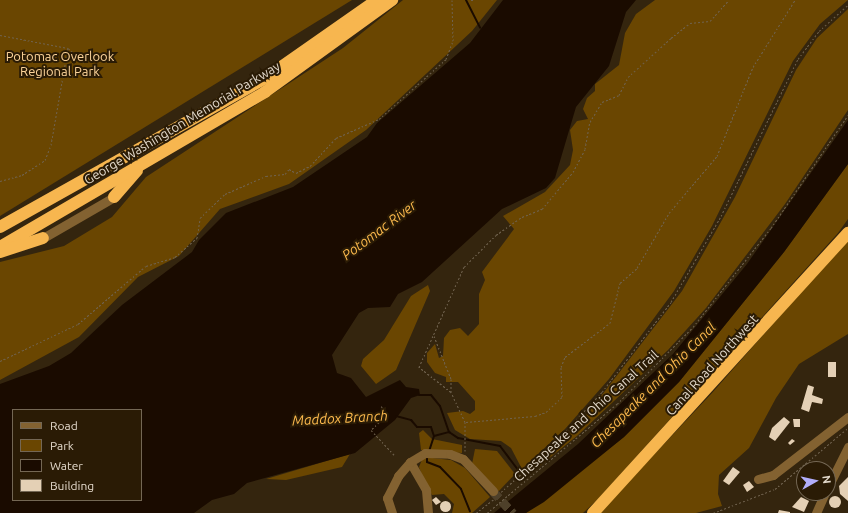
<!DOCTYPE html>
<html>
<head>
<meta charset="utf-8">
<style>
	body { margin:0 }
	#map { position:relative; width:848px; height:513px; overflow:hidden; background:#34250e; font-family:Ubuntu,sans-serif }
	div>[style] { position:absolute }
	.green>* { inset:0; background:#6a4601 }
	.water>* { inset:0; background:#1a0b00 }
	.stream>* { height:2px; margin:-1px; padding:0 1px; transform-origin:1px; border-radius:1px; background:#1a0b00 }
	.building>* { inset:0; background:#e4d0b5; transform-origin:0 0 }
	.round { border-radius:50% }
	.minor-tunnel>* { height:9px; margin-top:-4.5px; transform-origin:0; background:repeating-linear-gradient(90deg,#4e402a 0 9px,transparent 0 13.5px) }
	.path>* { height:1px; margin-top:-0.5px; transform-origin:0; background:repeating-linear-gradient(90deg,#70624e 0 2px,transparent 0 4px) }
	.minor>* { height:9px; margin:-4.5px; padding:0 4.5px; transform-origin:4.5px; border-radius:4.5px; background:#836231 }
	.highway>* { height:12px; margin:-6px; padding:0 6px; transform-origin:6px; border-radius:6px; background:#f7b64f }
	span { translate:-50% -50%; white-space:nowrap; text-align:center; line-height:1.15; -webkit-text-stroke:4px #2a1b05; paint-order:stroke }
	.park-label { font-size:13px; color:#fdd49a }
	.street-label { font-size:13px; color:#e3d9cb }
	.water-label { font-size:14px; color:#fcb94d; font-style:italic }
	.legend { position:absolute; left:12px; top:409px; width:130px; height:92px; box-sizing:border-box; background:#2a1b05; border:1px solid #746754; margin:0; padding:5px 7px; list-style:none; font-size:12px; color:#e3d9cb }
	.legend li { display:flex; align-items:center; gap:8px; height:20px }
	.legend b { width:20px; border:1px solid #746754 }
	.north { position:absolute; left:796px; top:461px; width:40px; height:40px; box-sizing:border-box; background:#2a1b05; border:1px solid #746754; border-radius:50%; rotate:82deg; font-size:11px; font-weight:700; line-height:16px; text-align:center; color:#e3d9cb }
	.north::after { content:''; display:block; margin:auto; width:14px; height:18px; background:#b1adfa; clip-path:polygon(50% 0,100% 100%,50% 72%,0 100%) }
</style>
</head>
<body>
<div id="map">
	<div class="green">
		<i style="clip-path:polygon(0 0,352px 0,0 216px)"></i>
		<i style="clip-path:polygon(403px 0,497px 0,472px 31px,366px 130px,289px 184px,220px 209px,179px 256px,138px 277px,79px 337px,0 380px,0 262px,64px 246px,112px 217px,146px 177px,343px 48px)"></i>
		<i style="clip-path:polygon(655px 0,848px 0,820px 24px,793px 61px,712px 226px,674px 291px,609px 379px,565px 429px,522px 469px,511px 448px,501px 441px,470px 439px,455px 430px,447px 413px,463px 411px,470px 414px,475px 410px,475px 401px,458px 382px,446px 382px,446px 377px,435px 373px,427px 362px,427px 353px,435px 344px,439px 358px,443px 356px,444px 338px,450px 330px,460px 328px,468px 336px,479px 324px,479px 294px,485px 280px,482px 272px,514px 229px,503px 216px,545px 192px,570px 165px,573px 150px,570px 130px,577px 121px,588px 119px,583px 109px,587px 98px,595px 91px,595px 84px,619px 65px,625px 33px,636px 14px)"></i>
		<i style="clip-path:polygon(848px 9px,848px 110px,785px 204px,706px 308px,668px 350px,577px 436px,532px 472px,588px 413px,682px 291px,735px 197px,796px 70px,817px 38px)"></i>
		<i style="clip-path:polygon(848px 164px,848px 219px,838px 233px,598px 499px,583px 513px,526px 513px,624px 437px,679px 382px,784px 252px)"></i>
		<i style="clip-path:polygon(848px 239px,848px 334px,799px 364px,776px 398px,749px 448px,719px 475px,718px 494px,722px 506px,696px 513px,599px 513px,712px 393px)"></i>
		<i style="clip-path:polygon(428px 285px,430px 291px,396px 370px,376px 384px,361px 366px,363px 359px,384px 340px,411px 296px)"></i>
		<i style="clip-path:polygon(423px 430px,432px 439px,462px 445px,462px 453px,421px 450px,419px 433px)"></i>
		<i style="clip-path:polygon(475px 449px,497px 451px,515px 474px,498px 492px,472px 464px)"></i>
		<i style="clip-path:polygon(350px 454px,342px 467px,286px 480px,266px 479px)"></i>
		<i style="clip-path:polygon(423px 457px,451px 460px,465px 468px,490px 497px,472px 513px,452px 513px,454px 504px,444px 494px,432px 495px,423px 478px,419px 467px)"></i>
	</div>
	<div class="water">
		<i style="clip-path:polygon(evenodd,503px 0,636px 0,626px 12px,609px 66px,576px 107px,555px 178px,546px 188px,502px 209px,422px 282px,398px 294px,390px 307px,368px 308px,359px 313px,332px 355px,337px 373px,351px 378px,366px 397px,400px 380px,406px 387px,419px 389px,420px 395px,411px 398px,395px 420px,355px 453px,247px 483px,234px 494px,212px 500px,194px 513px,0 513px,0 384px,49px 366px,71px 353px,122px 305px,192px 252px,199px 240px,226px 213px,293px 187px,367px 137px,377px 123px,470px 43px,503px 0,13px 410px,141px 410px,141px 500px,13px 500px,13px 410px)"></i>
		<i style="clip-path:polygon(848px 120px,848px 164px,784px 252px,679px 382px,624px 437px,544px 502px,526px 513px,494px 513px,578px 444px,673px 354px,747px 264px)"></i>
	</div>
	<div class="stream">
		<i style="left:466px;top:0;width:31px;rotate:63deg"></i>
		<i style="left:419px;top:395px;width:12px"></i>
		<i style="left:431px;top:395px;width:14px;rotate:51deg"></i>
		<i style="left:440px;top:406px;width:28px;rotate:71deg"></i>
		<i style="left:449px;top:432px;width:11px;rotate:34deg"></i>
		<i style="left:458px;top:438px;width:43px;rotate:10.8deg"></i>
		<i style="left:500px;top:446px;width:31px;rotate:53deg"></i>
		<i style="left:396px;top:416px;width:16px;rotate:15deg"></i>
		<i style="left:411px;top:420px;width:9px;rotate:49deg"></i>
		<i style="left:417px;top:427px;width:14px"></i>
		<i style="left:431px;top:427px;width:9px;rotate:72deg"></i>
		<i style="left:434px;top:436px;width:16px;rotate:108deg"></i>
		<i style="left:434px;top:436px;width:16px;rotate:-15deg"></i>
		<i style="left:427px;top:457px;width:5px;rotate:90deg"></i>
		<i style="left:427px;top:462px;width:14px;rotate:21deg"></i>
		<i style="left:440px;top:467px;width:30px;rotate:46deg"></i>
		<i style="left:461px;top:489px;width:24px;rotate:68deg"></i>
	</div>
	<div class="building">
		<i style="left:828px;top:362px;width:8px;height:15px"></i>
		<i style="clip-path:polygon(808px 385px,814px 387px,812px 395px,823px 399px,822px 404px,812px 402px,809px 412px,801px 409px)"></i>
		<i style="clip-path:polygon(784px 417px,790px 422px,775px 441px,769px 437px,772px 428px)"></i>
		<i style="clip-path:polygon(793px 419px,800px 419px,800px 427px,794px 427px)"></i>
		<i style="clip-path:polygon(792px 439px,795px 441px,790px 445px,788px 443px)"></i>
		<i style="clip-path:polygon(733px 467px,740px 472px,729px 485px,723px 481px)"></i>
		<i style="clip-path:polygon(848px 477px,848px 501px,840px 494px,839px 486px)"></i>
		<i style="clip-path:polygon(749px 481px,754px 487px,747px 492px,743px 485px)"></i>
		<i style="clip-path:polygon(801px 493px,813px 493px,810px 497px)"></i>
		<i class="round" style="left:829px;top:496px;width:12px;height:12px"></i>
		<i style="clip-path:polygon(436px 497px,441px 502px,436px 505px,432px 500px)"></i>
		<i style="clip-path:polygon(801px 497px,809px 501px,804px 512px,792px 507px)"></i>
		<i class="round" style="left:439.5px;top:500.5px;width:11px;height:11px"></i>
		<i style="clip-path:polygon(779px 510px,790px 512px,790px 513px,778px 513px)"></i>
	</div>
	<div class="minor-tunnel">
		<i style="left:493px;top:491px;width:30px;rotate:48deg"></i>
	</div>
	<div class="path">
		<i style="left:471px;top:0;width:2px"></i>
		<i style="left:0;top:35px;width:69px;rotate:10.8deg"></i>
		<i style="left:68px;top:48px;width:24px;rotate:42deg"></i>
		<i style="left:0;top:181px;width:23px;rotate:-15deg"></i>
		<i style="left:22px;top:175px;width:27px;rotate:-33deg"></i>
		<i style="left:45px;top:160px;width:16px;rotate:-68deg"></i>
		<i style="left:51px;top:145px;width:98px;rotate:-80.1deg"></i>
		<i style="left:434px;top:336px;width:46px;rotate:68.4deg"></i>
		<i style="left:451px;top:379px;width:13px;rotate:90deg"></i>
		<i style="left:0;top:361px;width:86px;rotate:-25.4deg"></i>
		<i style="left:78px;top:324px;width:89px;rotate:-40.5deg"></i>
		<i style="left:146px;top:266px;width:30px;rotate:-17deg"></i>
		<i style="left:175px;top:257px;width:29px;rotate:-41deg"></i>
		<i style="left:197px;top:238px;width:20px;rotate:-81deg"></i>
		<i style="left:200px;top:218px;width:35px;rotate:-44deg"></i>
		<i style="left:225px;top:194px;width:45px;rotate:-23.7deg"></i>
		<i style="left:266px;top:176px;width:19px;rotate:-6deg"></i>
		<i style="left:285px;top:174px;width:6px;rotate:-51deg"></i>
		<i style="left:289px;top:169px;width:8px;rotate:30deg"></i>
		<i style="left:296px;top:173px;width:16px;rotate:-27deg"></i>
		<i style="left:310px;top:166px;width:38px;rotate:-47deg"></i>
		<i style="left:336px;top:138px;width:47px;rotate:-23.8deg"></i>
		<i style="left:379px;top:119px;width:90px;rotate:-41.8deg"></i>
		<i style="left:446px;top:59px;width:19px;rotate:-69deg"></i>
		<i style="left:453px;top:41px;width:41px;rotate:-91.4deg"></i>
		<i style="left:381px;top:406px;width:11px;rotate:49deg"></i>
		<i style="left:388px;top:414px;width:23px;rotate:137deg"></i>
		<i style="left:371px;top:430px;width:34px;rotate:47deg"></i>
		<i style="left:466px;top:422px;width:69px;rotate:-5deg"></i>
		<i style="left:535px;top:416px;width:12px;rotate:-20deg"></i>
		<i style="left:546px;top:412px;width:22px;rotate:-43deg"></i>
		<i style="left:562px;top:397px;width:30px;rotate:-92deg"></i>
		<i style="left:561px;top:367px;width:11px;rotate:-68deg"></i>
		<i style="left:565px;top:357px;width:56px;rotate:-37.1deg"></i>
		<i style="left:610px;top:323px;width:41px;rotate:-76deg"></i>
		<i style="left:620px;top:283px;width:23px;rotate:-41deg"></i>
		<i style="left:637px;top:268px;width:64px;rotate:-59.8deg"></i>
		<i style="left:669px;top:213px;width:75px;rotate:-49.9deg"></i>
		<i style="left:717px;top:156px;width:96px;rotate:-68deg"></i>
		<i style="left:753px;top:67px;width:79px;rotate:-57.9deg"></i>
		<i style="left:465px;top:451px;width:29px;rotate:-90deg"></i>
		<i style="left:465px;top:422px;width:33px;rotate:-115deg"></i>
		<i style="left:451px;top:392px;width:41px;rotate:-142deg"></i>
		<i style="left:419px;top:367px;width:110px;rotate:-65.8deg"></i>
		<i style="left:464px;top:267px;width:45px;rotate:-45deg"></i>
		<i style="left:496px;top:235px;width:32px;rotate:-35deg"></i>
		<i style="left:522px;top:217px;width:22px;rotate:-22deg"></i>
		<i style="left:542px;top:209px;width:48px;rotate:-50deg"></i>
		<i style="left:573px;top:172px;width:26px;rotate:-62deg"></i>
		<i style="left:585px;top:149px;width:27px;rotate:-80deg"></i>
		<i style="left:590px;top:122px;width:23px;rotate:-59deg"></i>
		<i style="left:602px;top:102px;width:18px;rotate:-22deg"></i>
		<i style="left:619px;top:95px;width:20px;rotate:-63deg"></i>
		<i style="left:628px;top:77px;width:58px;rotate:-42.2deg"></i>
		<i style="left:671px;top:38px;width:24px;rotate:-38deg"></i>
		<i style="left:690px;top:23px;width:20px;rotate:-6deg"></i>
		<i style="left:710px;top:21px;width:28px;rotate:-48deg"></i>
		<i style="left:527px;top:470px;width:8px;rotate:45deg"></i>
		<i style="left:501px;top:492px;width:64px;rotate:-41.9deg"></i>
		<i style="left:549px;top:449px;width:78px;rotate:-47.1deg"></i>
		<i style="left:602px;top:392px;width:113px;rotate:-52.5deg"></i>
		<i style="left:671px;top:302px;width:99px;rotate:-59.8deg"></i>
		<i style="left:721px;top:216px;width:175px;rotate:-63.9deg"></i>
		<i style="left:798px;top:59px;width:35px;rotate:-53deg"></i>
		<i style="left:819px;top:31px;width:39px;rotate:-42deg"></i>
		<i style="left:476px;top:513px;width:23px;rotate:-38deg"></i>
		<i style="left:487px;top:513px;width:170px;rotate:-40deg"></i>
		<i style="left:617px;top:404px;width:108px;rotate:-45.4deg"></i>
		<i style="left:693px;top:327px;width:126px;rotate:-51.8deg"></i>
		<i style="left:771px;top:228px;width:137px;rotate:-55.7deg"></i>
		<i style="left:713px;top:513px;width:66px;rotate:-21.2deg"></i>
		<i style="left:775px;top:489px;width:95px;rotate:-39.9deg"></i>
	</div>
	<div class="minor">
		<i style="left:43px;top:238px;width:82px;rotate:-30deg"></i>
		<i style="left:410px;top:462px;width:32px;rotate:60deg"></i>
		<i style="left:426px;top:490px;width:23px;rotate:85deg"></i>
		<i style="left:758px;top:479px;width:16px;rotate:-15deg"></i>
		<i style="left:773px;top:475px;width:95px;rotate:-37.7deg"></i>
		<i style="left:828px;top:487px;width:45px;rotate:-63.4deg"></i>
		<i style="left:392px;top:513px;width:16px;rotate:-108deg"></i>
		<i style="left:387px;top:498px;width:25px;rotate:-63deg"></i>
		<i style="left:398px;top:476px;width:18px;rotate:-49deg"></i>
		<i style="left:410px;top:462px;width:17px;rotate:-31deg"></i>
		<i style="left:425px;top:453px;width:25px;rotate:2deg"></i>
		<i style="left:450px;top:454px;width:14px;rotate:21deg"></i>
		<i style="left:463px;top:459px;width:44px;rotate:46.8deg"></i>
		<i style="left:816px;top:513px;width:22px;rotate:-66deg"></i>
	</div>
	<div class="highway">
		<i style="left:114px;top:197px;width:35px;rotate:-49deg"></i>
		<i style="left:0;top:227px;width:306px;rotate:-29.3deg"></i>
		<i style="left:267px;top:77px;width:134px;rotate:-35deg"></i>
		<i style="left:0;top:247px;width:307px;rotate:-30.3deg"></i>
		<i style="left:265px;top:92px;width:157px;rotate:-35.9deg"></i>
		<i style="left:0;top:252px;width:45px;rotate:-18deg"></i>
		<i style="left:593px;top:513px;width:379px;rotate:-47.7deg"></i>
	</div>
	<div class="park-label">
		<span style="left:60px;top:64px">Potomac Overlook<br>Regional Park</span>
	</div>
	<div class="street-label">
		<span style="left:182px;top:123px;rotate:-31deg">George Washington Memorial Parkway</span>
		<span style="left:712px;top:365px;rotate:-48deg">Canal Road Northwest</span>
		<span style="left:586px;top:416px;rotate:-42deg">Chesapeake and Ohio Canal Trail</span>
	</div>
	<div class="water-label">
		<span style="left:379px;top:230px;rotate:-37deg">Potomac River</span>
		<span style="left:653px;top:385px;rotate:-45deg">Chesapeake and Ohio Canal</span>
		<span style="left:340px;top:418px;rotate:-3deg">Maddox Branch</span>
	</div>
	<ul class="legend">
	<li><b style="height:5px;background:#836231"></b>Road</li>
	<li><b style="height:11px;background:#6a4601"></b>Park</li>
	<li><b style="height:11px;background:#1a0b00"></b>Water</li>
	<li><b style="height:11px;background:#e4d0b5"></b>Building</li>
	</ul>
	<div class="north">N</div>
</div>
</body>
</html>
